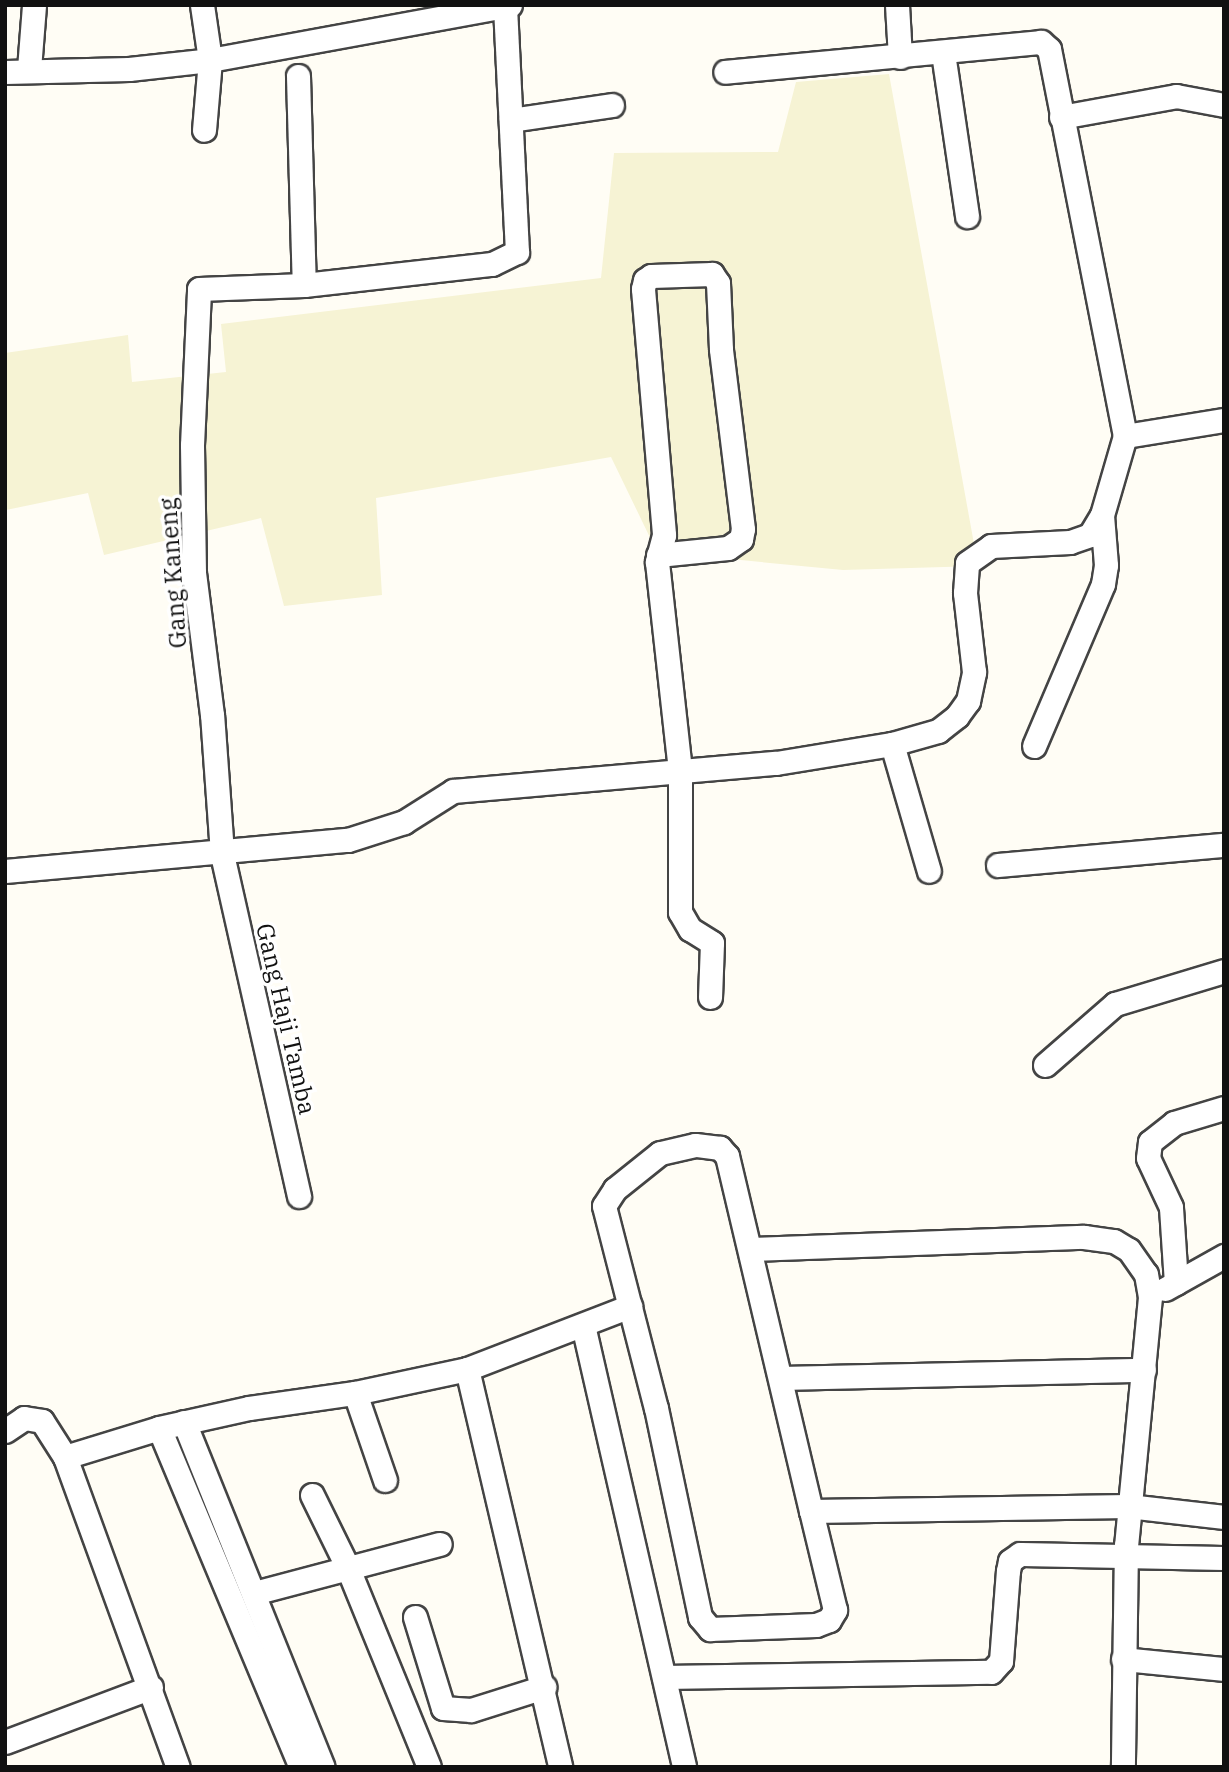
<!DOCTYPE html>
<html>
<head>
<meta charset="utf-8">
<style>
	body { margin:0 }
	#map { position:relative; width:1229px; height:1772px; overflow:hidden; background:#fffdf5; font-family:"IBM Plex Serif",serif }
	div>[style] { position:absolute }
	.farmland>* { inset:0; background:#f6f3d4 }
	.roads { filter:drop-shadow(2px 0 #444) drop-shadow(-2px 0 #444) drop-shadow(0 2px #444) drop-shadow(0 -2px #444) }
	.minor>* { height:23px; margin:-11.5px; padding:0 11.5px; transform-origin:11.5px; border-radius:11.5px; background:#fff }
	span { translate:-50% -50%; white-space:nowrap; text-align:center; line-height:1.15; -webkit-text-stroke:7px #fff; paint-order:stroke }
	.street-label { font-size:24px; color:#111 }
	.frame { position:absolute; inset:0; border:7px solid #111; pointer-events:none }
</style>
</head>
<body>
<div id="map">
	<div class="farmland">
		<i style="clip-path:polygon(889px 74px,978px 566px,843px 570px,657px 552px,611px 457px,376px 498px,382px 595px,284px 606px,261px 518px,104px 555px,88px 493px,6px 510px,5px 353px,128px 335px,132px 382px,226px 372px,221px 324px,601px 278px,614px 153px,778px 152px,796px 82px)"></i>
	</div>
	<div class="roads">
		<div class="minor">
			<i style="left:202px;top:5px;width:56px;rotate:81.7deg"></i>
			<i style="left:210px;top:60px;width:70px;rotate:94.9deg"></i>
			<i style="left:897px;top:5px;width:52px;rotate:86.7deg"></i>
			<i style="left:943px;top:53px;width:165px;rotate:81.6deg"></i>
			<i style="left:29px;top:69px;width:64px;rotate:-85.5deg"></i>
			<i style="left:5px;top:72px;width:124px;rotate:-1.4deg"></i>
			<i style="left:129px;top:69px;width:81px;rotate:-6.3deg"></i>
			<i style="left:210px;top:60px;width:305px;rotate:-10.4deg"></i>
			<i style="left:298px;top:76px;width:209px;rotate:88.4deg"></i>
			<i style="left:1061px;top:117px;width:117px;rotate:-10.3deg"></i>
			<i style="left:1176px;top:96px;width:49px;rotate:10.6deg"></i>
			<i style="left:511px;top:120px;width:102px;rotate:-8.4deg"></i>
			<i style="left:1125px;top:436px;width:100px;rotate:-9.2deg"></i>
			<i style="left:658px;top:555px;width:70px;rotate:-5.7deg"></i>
			<i style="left:728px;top:548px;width:16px;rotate:-35deg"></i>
			<i style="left:741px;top:539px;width:10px;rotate:-79deg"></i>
			<i style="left:743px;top:529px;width:181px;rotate:-97deg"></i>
			<i style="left:721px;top:349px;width:66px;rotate:-92.6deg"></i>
			<i style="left:718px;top:283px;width:11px;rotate:-124deg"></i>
			<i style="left:712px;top:274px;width:61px;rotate:178.1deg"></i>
			<i style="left:651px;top:276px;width:7px;rotate:146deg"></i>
			<i style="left:645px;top:280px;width:9px;rotate:103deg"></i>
			<i style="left:643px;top:289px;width:247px;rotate:85.1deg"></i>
			<i style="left:664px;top:535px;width:28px;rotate:105deg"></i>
			<i style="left:657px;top:562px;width:210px;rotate:83.7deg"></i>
			<i style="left:680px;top:771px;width:141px;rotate:90deg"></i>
			<i style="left:680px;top:912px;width:20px;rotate:60deg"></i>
			<i style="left:690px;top:929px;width:26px;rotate:32deg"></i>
			<i style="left:712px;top:943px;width:54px;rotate:92.1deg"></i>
			<i style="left:892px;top:744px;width:132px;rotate:73.8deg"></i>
			<i style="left:1034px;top:746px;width:176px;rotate:-66.9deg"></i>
			<i style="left:1103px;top:584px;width:19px;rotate:-81deg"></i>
			<i style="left:1106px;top:565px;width:50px;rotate:-94.6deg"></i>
			<i style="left:998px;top:865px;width:227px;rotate:-5.1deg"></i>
			<i style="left:5px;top:871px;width:344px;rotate:-5.2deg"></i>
			<i style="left:348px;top:840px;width:59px;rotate:-17.8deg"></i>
			<i style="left:404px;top:822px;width:58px;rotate:-32.3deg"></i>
			<i style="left:453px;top:791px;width:324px;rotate:-5deg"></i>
			<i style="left:776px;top:763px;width:118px;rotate:-9.3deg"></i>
			<i style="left:892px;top:744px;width:48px;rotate:-15.8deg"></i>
			<i style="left:938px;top:731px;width:24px;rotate:-38deg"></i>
			<i style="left:957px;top:716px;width:19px;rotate:-54deg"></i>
			<i style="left:968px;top:701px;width:30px;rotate:-78deg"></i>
			<i style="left:974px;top:672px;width:80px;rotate:-96.5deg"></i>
			<i style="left:965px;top:593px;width:30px;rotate:-86deg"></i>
			<i style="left:967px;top:563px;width:29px;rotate:-35deg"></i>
			<i style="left:991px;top:546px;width:79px;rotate:-2.9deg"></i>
			<i style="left:1070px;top:542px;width:21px;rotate:-19deg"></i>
			<i style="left:1090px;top:535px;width:23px;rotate:-59deg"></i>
			<i style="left:1102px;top:515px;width:82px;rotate:-73.8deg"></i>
			<i style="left:1125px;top:436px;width:394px;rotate:-101.1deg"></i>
			<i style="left:1049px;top:49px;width:11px;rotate:-139deg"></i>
			<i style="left:1041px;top:42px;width:317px;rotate:174.6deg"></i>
			<i style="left:1045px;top:1065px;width:93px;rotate:-41.1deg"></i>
			<i style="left:1115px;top:1004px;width:114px;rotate:-16.8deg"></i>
			<i style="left:299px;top:1196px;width:352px;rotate:-102.7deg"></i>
			<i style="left:222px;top:853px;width:138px;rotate:-94.1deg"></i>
			<i style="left:212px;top:715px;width:143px;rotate:-97.2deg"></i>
			<i style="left:194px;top:573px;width:128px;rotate:-90.9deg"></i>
			<i style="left:192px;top:445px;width:156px;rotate:-87.4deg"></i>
			<i style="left:199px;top:289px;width:105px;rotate:-2.2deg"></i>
			<i style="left:304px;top:285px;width:189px;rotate:-6.4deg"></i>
			<i style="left:492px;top:264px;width:28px;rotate:-26deg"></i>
			<i style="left:517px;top:252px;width:247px;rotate:-92.8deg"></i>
			<i style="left:752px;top:1249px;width:332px;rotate:-2.1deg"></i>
			<i style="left:1084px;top:1237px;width:30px;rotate:8deg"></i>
			<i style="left:1114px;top:1241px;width:17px;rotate:31deg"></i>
			<i style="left:1129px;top:1250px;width:29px;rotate:55deg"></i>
			<i style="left:1146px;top:1274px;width:23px;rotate:80deg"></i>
			<i style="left:1150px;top:1297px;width:249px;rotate:95.5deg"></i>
			<i style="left:1126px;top:1545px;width:222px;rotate:90.8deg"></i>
			<i style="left:1176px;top:1283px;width:76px;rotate:-93.8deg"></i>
			<i style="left:1171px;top:1207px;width:54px;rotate:-115.1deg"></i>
			<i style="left:1148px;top:1158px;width:16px;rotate:-83deg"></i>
			<i style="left:1150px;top:1142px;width:31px;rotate:-38deg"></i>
			<i style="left:1174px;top:1123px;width:52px;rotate:-16.7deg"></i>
			<i style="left:1165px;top:1289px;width:68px;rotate:-29.2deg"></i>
			<i style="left:583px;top:1325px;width:453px;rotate:77.1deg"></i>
			<i style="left:467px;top:1369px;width:409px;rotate:76.8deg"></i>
			<i style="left:781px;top:1378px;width:363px;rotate:-1.3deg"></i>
			<i style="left:355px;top:1393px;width:92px;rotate:71deg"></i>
			<i style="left:184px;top:1422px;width:372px;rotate:68.1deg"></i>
			<i style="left:159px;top:1428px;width:368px;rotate:67.3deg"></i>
			<i style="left:5px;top:1431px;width:23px;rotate:-34deg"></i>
			<i style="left:24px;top:1418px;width:18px;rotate:9deg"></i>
			<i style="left:42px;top:1421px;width:43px;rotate:57.4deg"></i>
			<i style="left:65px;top:1457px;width:330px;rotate:70deg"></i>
			<i style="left:65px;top:1457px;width:98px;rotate:-17.1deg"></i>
			<i style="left:159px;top:1428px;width:92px;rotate:-12.5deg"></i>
			<i style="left:249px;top:1408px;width:107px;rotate:-8.1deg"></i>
			<i style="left:355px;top:1393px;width:115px;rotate:-12.1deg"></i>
			<i style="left:467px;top:1369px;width:175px;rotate:-21.1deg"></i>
			<i style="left:312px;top:1495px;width:79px;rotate:63.8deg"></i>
			<i style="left:347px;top:1566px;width:217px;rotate:67.8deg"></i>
			<i style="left:811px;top:1511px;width:365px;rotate:-103.3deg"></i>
			<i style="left:727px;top:1156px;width:11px;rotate:-131deg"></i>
			<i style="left:720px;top:1148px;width:25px;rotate:-173deg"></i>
			<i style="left:695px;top:1145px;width:36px;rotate:167deg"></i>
			<i style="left:660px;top:1153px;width:58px;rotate:141.3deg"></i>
			<i style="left:615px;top:1189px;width:20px;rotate:123deg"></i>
			<i style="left:604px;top:1206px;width:209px;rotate:75.6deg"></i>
			<i style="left:656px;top:1408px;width:214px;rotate:78.1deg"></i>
			<i style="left:700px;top:1617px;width:16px;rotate:50deg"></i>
			<i style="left:710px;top:1629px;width:106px;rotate:-2.2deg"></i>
			<i style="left:816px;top:1625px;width:14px;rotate:-21deg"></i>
			<i style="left:829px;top:1620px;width:12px;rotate:-59deg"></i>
			<i style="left:835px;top:1610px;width:102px;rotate:-103.6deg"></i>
			<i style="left:811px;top:1511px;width:317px;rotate:-0.9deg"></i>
			<i style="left:1128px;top:1506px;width:97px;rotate:6.5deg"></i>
			<i style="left:254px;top:1593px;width:192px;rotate:-14.8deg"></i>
			<i style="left:415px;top:1617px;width:95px;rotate:72.9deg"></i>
			<i style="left:443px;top:1708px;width:28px;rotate:4deg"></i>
			<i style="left:471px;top:1710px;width:77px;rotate:-17.5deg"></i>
			<i style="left:1123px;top:1659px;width:101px;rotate:5.7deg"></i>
			<i style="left:664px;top:1677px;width:327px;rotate:-0.9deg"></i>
			<i style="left:991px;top:1672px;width:15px;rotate:-48deg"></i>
			<i style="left:1001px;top:1661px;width:90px;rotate:-85.6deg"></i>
			<i style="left:1008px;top:1571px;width:10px;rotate:-79deg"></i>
			<i style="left:1010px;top:1561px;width:12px;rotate:-35deg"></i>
			<i style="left:1020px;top:1554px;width:204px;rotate:1.1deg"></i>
			<i style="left:5px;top:1742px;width:156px;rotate:-20.6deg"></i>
		</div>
	</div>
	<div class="street-label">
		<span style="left:173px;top:573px;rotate:-94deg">Gang Kaneng</span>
		<span style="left:286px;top:1019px;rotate:77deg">Gang Haji Tamba</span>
	</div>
	<div class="frame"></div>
</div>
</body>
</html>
